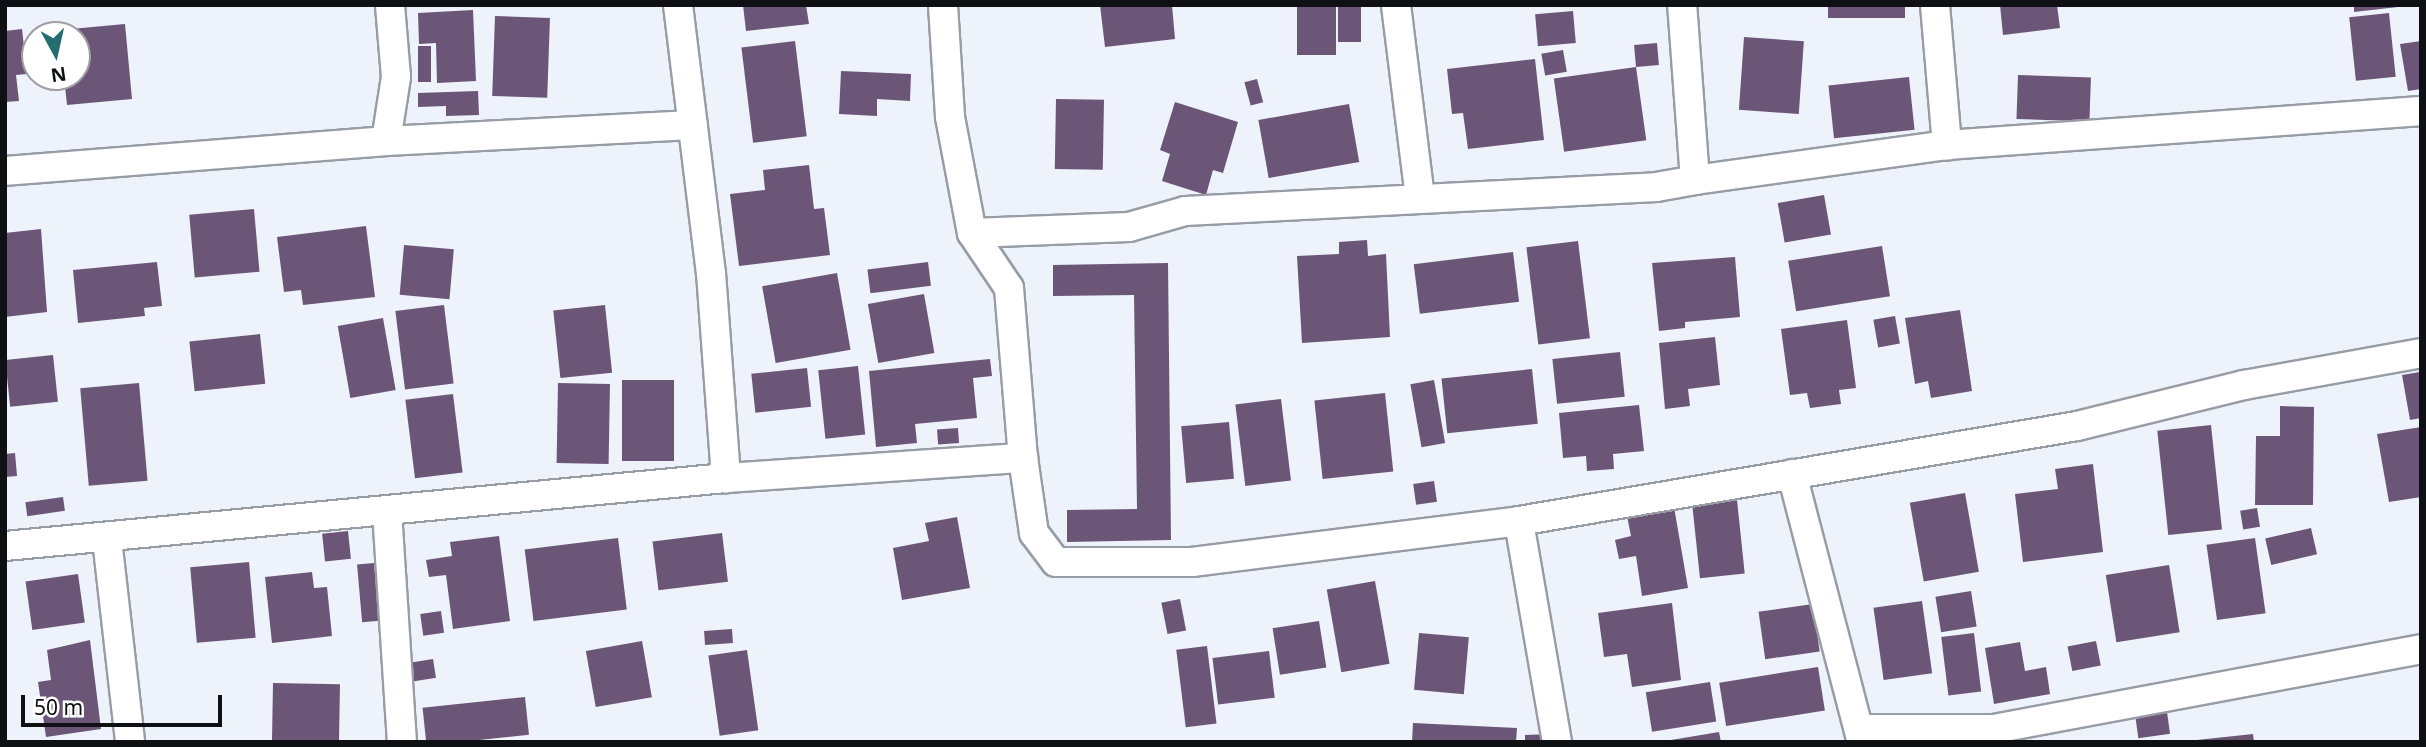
<!DOCTYPE html>
<html>
<head>
<meta charset="utf-8">
<style>
	body { margin:0 }
	#map { position:relative; width:2426px; height:747px; overflow:hidden; background:#edf2fb; font-family:"Noto Sans",sans-serif }
	div>[style] { position:absolute }
	.building>* { inset:0; background:#6c5677; transform-origin:0 0 }
	.roads { filter:drop-shadow(2px 0 #989da5) drop-shadow(-2px 0 #989da5) drop-shadow(0 2px #989da5) drop-shadow(0 -2px #989da5) }
	.street>* { height:28px; margin:-14px; padding:0 14px; transform-origin:14px; border-radius:14px; background:#fff }
	span { translate:-50% -50%; white-space:nowrap; text-align:center; line-height:1.15; -webkit-text-stroke:7px #fff; paint-order:stroke }
	.frame { position:absolute; inset:0; border:7px solid #0e1013; pointer-events:none }
	.north { position:absolute; left:21px; top:21px; width:70px; height:70px; box-sizing:border-box; background:#fff; border:2px solid #9f9fa1; border-radius:50%; rotate:172deg; font-size:19px; font-weight:700; line-height:28px; text-align:center; color:#0e1013 }
	.north::after { content:''; display:block; margin:auto; width:24px; height:32px; background:#236e71; clip-path:polygon(50% 0,100% 100%,50% 72%,0 100%) }
	.scale { position:absolute; left:21px; top:695px; width:201px; height:32px; box-sizing:border-box; border:4px solid #0e1013; border-top:0; padding-left:9px; font-size:21px; line-height:24px; white-space:nowrap; color:#0e1013; -webkit-text-stroke:5px #fff; paint-order:stroke }
</style>
</head>
<body>
<div id="map">
	<div class="building">
		<i style="clip-path:polygon(743px 5px,806px 5px,809px 24px,746px 31px)"></i>
		<i style="clip-path:polygon(1100px 5px,1172px 5px,1175px 39px,1105px 47px)"></i>
		<i style="left:1297px;top:5px;width:39px;height:50px"></i>
		<i style="left:1338px;top:5px;width:23px;height:37px"></i>
		<i style="left:1828px;top:5px;width:77px;height:13px"></i>
		<i style="clip-path:polygon(2000px 5px,2057px 5px,2060px 28px,2003px 35px)"></i>
		<i style="clip-path:polygon(2354px 5px,2398px 5px,2398px 7px,2354px 12px)"></i>
		<i style="clip-path:polygon(473px 10px,476px 81px,437px 83px,436px 43px,419px 44px,418px 13px)"></i>
		<i style="left:1573px;top:11px;width:32px;height:38px;rotate:85deg"></i>
		<i style="left:2389px;top:13px;width:64px;height:40px;rotate:84deg"></i>
		<i style="left:495px;top:16px;width:55px;height:80px;rotate:2deg"></i>
		<i style="clip-path:polygon(125px 24px,132px 99px,67px 105px,64px 77px,77px 77px,77px 35px,61px 35px,60px 30px)"></i>
		<i style="clip-path:polygon(22px 29px,27px 74px,16px 75px,19px 101px,5px 102px,5px 31px)"></i>
		<i style="left:1744px;top:37px;width:60px;height:73px;rotate:4deg"></i>
		<i style="left:795px;top:41px;width:96px;height:54px;rotate:83deg"></i>
		<i style="clip-path:polygon(2421px 41px,2421px 89px,2408px 91px,2400px 44px)"></i>
		<i style="left:1657px;top:43px;width:22px;height:23px;rotate:85deg"></i>
		<i style="left:418px;top:46px;width:13px;height:36px"></i>
		<i style="left:1563px;top:50px;width:22px;height:22px;rotate:80deg"></i>
		<i style="clip-path:polygon(1535px 59px,1544px 140px,1468px 149px,1463px 113px,1452px 114px,1447px 69px)"></i>
		<i style="left:1636px;top:67px;width:74px;height:83px;rotate:82deg"></i>
		<i style="clip-path:polygon(841px 71px,911px 74px,910px 101px,877px 99px,877px 116px,839px 114px)"></i>
		<i style="left:2018px;top:75px;width:73px;height:44px;rotate:2deg"></i>
		<i style="left:1909px;top:77px;width:53px;height:81px;rotate:84deg"></i>
		<i style="left:1257px;top:79px;width:24px;height:13px;rotate:75deg"></i>
		<i style="clip-path:polygon(478px 91px,479px 115px,446px 116px,446px 106px,418px 107px,418px 93px)"></i>
		<i style="left:1056px;top:99px;width:48px;height:70px;rotate:1deg"></i>
		<i style="clip-path:polygon(1175px 102px,1238px 122px,1223px 173px,1213px 170px,1206px 195px,1162px 181px,1170px 154px,1160px 150px)"></i>
		<i style="left:1349px;top:104px;width:59px;height:92px;rotate:80deg"></i>
		<i style="clip-path:polygon(809px 165px,814px 209px,824px 208px,830px 255px,739px 266px,730px 194px,765px 190px,763px 170px)"></i>
		<i style="left:1824px;top:195px;width:40px;height:47px;rotate:80deg"></i>
		<i style="left:254px;top:209px;width:63px;height:65px;rotate:85deg"></i>
		<i style="clip-path:polygon(366px 226px,375px 297px,303px 305px,301px 290px,284px 292px,277px 237px)"></i>
		<i style="clip-path:polygon(41px 229px,47px 312px,5px 317px,5px 233px)"></i>
		<i style="clip-path:polygon(1367px 240px,1368px 256px,1386px 254px,1390px 337px,1302px 343px,1297px 256px,1339px 254px,1339px 242px)"></i>
		<i style="left:1578px;top:241px;width:98px;height:52px;rotate:83deg"></i>
		<i style="left:404px;top:245px;width:50px;height:50px;rotate:5deg"></i>
		<i style="left:1882px;top:246px;width:51px;height:95px;rotate:81deg"></i>
		<i style="left:1513px;top:252px;width:50px;height:100px;rotate:83deg"></i>
		<i style="clip-path:polygon(1735px 257px,1740px 317px,1685px 322px,1685px 328px,1659px 331px,1652px 263px)"></i>
		<i style="clip-path:polygon(157px 262px,162px 306px,144px 308px,145px 316px,78px 323px,73px 270px)"></i>
		<i style="left:928px;top:262px;width:24px;height:61px;rotate:83deg"></i>
		<i style="clip-path:polygon(1168px 263px,1171px 540px,1067px 542px,1067px 510px,1137px 509px,1134px 295px,1053px 296px,1053px 265px)"></i>
		<i style="left:837px;top:273px;width:78px;height:76px;rotate:80deg"></i>
		<i style="left:924px;top:294px;width:60px;height:57px;rotate:80deg"></i>
		<i style="left:444px;top:305px;width:79px;height:49px;rotate:83deg"></i>
		<i style="left:605px;top:305px;width:68px;height:52px;rotate:84deg"></i>
		<i style="clip-path:polygon(1960px 310px,1972px 391px,1931px 398px,1928px 381px,1915px 384px,1905px 318px)"></i>
		<i style="left:1895px;top:316px;width:28px;height:22px;rotate:80deg"></i>
		<i style="left:383px;top:318px;width:73px;height:46px;rotate:80deg"></i>
		<i style="clip-path:polygon(1847px 320px,1856px 388px,1839px 390px,1841px 404px,1810px 408px,1807px 393px,1790px 395px,1781px 329px)"></i>
		<i style="left:260px;top:334px;width:50px;height:71px;rotate:84deg"></i>
		<i style="clip-path:polygon(1715px 337px,1720px 385px,1688px 389px,1690px 406px,1665px 409px,1659px 343px)"></i>
		<i style="left:1620px;top:352px;width:45px;height:68px;rotate:84deg"></i>
		<i style="left:53px;top:355px;width:47px;height:48px;rotate:84deg"></i>
		<i style="clip-path:polygon(990px 359px,992px 376px,973px 378px,977px 418px,915px 424px,917px 443px,876px 447px,869px 371px)"></i>
		<i style="left:858px;top:366px;width:69px;height:40px;rotate:84deg"></i>
		<i style="left:807px;top:368px;width:39px;height:56px;rotate:84deg"></i>
		<i style="left:1532px;top:369px;width:55px;height:91px;rotate:84deg"></i>
		<i style="clip-path:polygon(2420px 372px,2421px 418px,2410px 420px,2402px 375px)"></i>
		<i style="left:622px;top:380px;width:52px;height:81px"></i>
		<i style="left:1434px;top:380px;width:64px;height:24px;rotate:80deg"></i>
		<i style="left:139px;top:383px;width:98px;height:59px;rotate:85deg"></i>
		<i style="left:558px;top:383px;width:52px;height:80px;rotate:1deg"></i>
		<i style="left:1385px;top:393px;width:79px;height:71px;rotate:84deg"></i>
		<i style="left:453px;top:394px;width:79px;height:48px;rotate:83deg"></i>
		<i style="left:1281px;top:399px;width:82px;height:46px;rotate:83deg"></i>
		<i style="clip-path:polygon(1639px 405px,1644px 451px,1613px 454px,1614px 469px,1587px 471px,1586px 456px,1563px 458px,1559px 413px)"></i>
		<i style="clip-path:polygon(2280px 406px,2314px 407px,2313px 505px,2255px 505px,2256px 436px,2280px 436px)"></i>
		<i style="left:1229px;top:422px;width:57px;height:48px;rotate:85deg"></i>
		<i style="left:2211px;top:425px;width:105px;height:54px;rotate:84deg"></i>
		<i style="clip-path:polygon(2421px 427px,2421px 497px,2389px 502px,2377px 434px)"></i>
		<i style="left:958px;top:428px;width:15px;height:21px;rotate:86deg"></i>
		<i style="clip-path:polygon(15px 453px,17px 476px,5px 477px,5px 454px)"></i>
		<i style="clip-path:polygon(2093px 464px,2103px 552px,2023px 562px,2015px 494px,2058px 489px,2055px 469px)"></i>
		<i style="left:1434px;top:481px;width:21px;height:21px;rotate:82deg"></i>
		<i style="left:1965px;top:493px;width:80px;height:56px;rotate:80deg"></i>
		<i style="left:63px;top:497px;width:14px;height:38px;rotate:82deg"></i>
		<i style="left:1737px;top:500px;width:74px;height:45px;rotate:84deg"></i>
		<i style="clip-path:polygon(1674px 507px,1688px 588px,1642px 596px,1636px 556px,1619px 559px,1615px 540px,1631px 536px,1627px 516px)"></i>
		<i style="left:2257px;top:508px;width:19px;height:17px;rotate:81deg"></i>
		<i style="clip-path:polygon(957px 517px,970px 588px,902px 600px,893px 548px,929px 541px,925px 523px)"></i>
		<i style="left:2311px;top:528px;width:27px;height:47px;rotate:77deg"></i>
		<i style="left:348px;top:531px;width:28px;height:26px;rotate:84deg"></i>
		<i style="left:722px;top:533px;width:49px;height:70px;rotate:83deg"></i>
		<i style="clip-path:polygon(499px 536px,510px 621px,453px 629px,446px 575px,429px 577px,426px 560px,452px 556px,450px 542px)"></i>
		<i style="left:618px;top:538px;width:72px;height:94px;rotate:83deg"></i>
		<i style="left:2255px;top:538px;width:76px;height:49px;rotate:82deg"></i>
		<i style="left:249px;top:562px;width:76px;height:59px;rotate:85deg"></i>
		<i style="left:374px;top:563px;width:58px;height:17px;rotate:85deg"></i>
		<i style="left:2169px;top:565px;width:68px;height:64px;rotate:81deg"></i>
		<i style="clip-path:polygon(312px 572px,314px 588px,327px 587px,332px 636px,272px 643px,265px 577px)"></i>
		<i style="left:78px;top:574px;width:49px;height:53px;rotate:82deg"></i>
		<i style="left:1375px;top:581px;width:84px;height:49px;rotate:80deg"></i>
		<i style="left:1971px;top:591px;width:36px;height:36px;rotate:81deg"></i>
		<i style="left:1180px;top:599px;width:32px;height:19px;rotate:79deg"></i>
		<i style="left:1922px;top:601px;width:73px;height:49px;rotate:82deg"></i>
		<i style="clip-path:polygon(1672px 603px,1681px 680px,1632px 687px,1627px 654px,1604px 657px,1598px 613px)"></i>
		<i style="left:1813px;top:604px;width:48px;height:55px;rotate:82deg"></i>
		<i style="left:441px;top:611px;width:22px;height:21px;rotate:82deg"></i>
		<i style="left:1319px;top:621px;width:47px;height:47px;rotate:81deg"></i>
		<i style="left:732px;top:629px;width:14px;height:28px;rotate:86deg"></i>
		<i style="left:1419px;top:633px;width:50px;height:57px;rotate:5deg"></i>
		<i style="left:1974px;top:633px;width:59px;height:33px;rotate:83deg"></i>
		<i style="clip-path:polygon(90px 640px,101px 729px,46px 737px,38px 682px,51px 680px,47px 650px)"></i>
		<i style="left:642px;top:641px;width:57px;height:57px;rotate:80deg"></i>
		<i style="left:2096px;top:641px;width:25px;height:29px;rotate:79deg"></i>
		<i style="clip-path:polygon(2020px 642px,2025px 671px,2046px 667px,2050px 694px,1994px 704px,1985px 648px)"></i>
		<i style="left:1207px;top:646px;width:78px;height:31px;rotate:83deg"></i>
		<i style="left:747px;top:650px;width:81px;height:39px;rotate:82deg"></i>
		<i style="left:1269px;top:651px;width:47px;height:57px;rotate:83deg"></i>
		<i style="left:433px;top:659px;width:19px;height:25px;rotate:81deg"></i>
		<i style="left:1818px;top:667px;width:44px;height:100px;rotate:81deg"></i>
		<i style="left:1710px;top:682px;width:40px;height:65px;rotate:81deg"></i>
		<i style="left:273px;top:683px;width:67px;height:59px;rotate:1deg"></i>
		<i style="left:525px;top:697px;width:38px;height:103px;rotate:84deg"></i>
		<i style="left:2167px;top:712px;width:22px;height:32px;rotate:82deg"></i>
		<i style="clip-path:polygon(1413px 723px,1517px 728px,1516px 742px,1412px 742px)"></i>
		<i style="clip-path:polygon(1719px 732px,1721px 742px,1672px 742px,1671px 740px)"></i>
		<i style="clip-path:polygon(1552px 734px,1553px 742px,1525px 742px,1525px 735px)"></i>
		<i style="clip-path:polygon(2253px 734px,2254px 742px,2197px 742px,2197px 740px)"></i>
	</div>
	<div class="roads">
		<div class="street">
			<i style="left:678px;top:5px;width:270px;rotate:83deg"></i>
			<i style="left:711px;top:273px;width:206px;rotate:85.8deg"></i>
			<i style="left:943px;top:5px;width:112px;rotate:86.4deg"></i>
			<i style="left:950px;top:117px;width:118px;rotate:79.3deg"></i>
			<i style="left:972px;top:233px;width:66px;rotate:56.1deg"></i>
			<i style="left:1009px;top:288px;width:171px;rotate:85.3deg"></i>
			<i style="left:1023px;top:458px;width:76px;rotate:81.7deg"></i>
			<i style="left:1034px;top:533px;width:36px;rotate:53deg"></i>
			<i style="left:1056px;top:562px;width:136px"></i>
			<i style="left:1192px;top:562px;width:330px;rotate:-7.1deg"></i>
			<i style="left:1396px;top:5px;width:193px;rotate:82.9deg"></i>
			<i style="left:1935px;top:5px;width:141px;rotate:85.1deg"></i>
			<i style="left:386px;top:141px;width:65px;rotate:-81.1deg"></i>
			<i style="left:396px;top:77px;width:72px;rotate:-94.8deg"></i>
			<i style="left:5px;top:171px;width:382px;rotate:-4.5deg"></i>
			<i style="left:386px;top:141px;width:307px;rotate:-3deg"></i>
			<i style="left:1695px;top:180px;width:254px;rotate:-7.9deg"></i>
			<i style="left:1947px;top:145px;width:475px;rotate:-4.1deg"></i>
			<i style="left:972px;top:233px;width:157px;rotate:-2.2deg"></i>
			<i style="left:1129px;top:227px;width:58px;rotate:-15.9deg"></i>
			<i style="left:1185px;top:211px;width:472px;rotate:-2.9deg"></i>
			<i style="left:1656px;top:187px;width:40px;rotate:-10deg"></i>
			<i style="left:1695px;top:180px;width:175px;rotate:-94.2deg"></i>
			<i style="left:1792px;top:474px;width:277px;rotate:75.4deg"></i>
			<i style="left:387px;top:511px;width:231px;rotate:86.3deg"></i>
			<i style="left:107px;top:539px;width:204px;rotate:83.5deg"></i>
			<i style="left:5px;top:546px;width:724px;rotate:-5.39deg"></i>
			<i style="left:726px;top:478px;width:298px;rotate:-3.9deg"></i>
			<i style="left:1860px;top:729px;width:134px"></i>
			<i style="left:1994px;top:729px;width:434px;rotate:-10.6deg"></i>
			<i style="left:1557px;top:742px;width:224px;rotate:-99.8deg"></i>
			<i style="left:1519px;top:521px;width:566px;rotate:-9.66deg"></i>
			<i style="left:2077px;top:426px;width:172px;rotate:-13.8deg"></i>
			<i style="left:2244px;top:385px;width:180px;rotate:-10.2deg"></i>
		</div>
	</div>
	<div class="frame"></div>
	<div class="north">N</div>
	<div class="scale">50 m</div>
</div>
</body>
</html>
